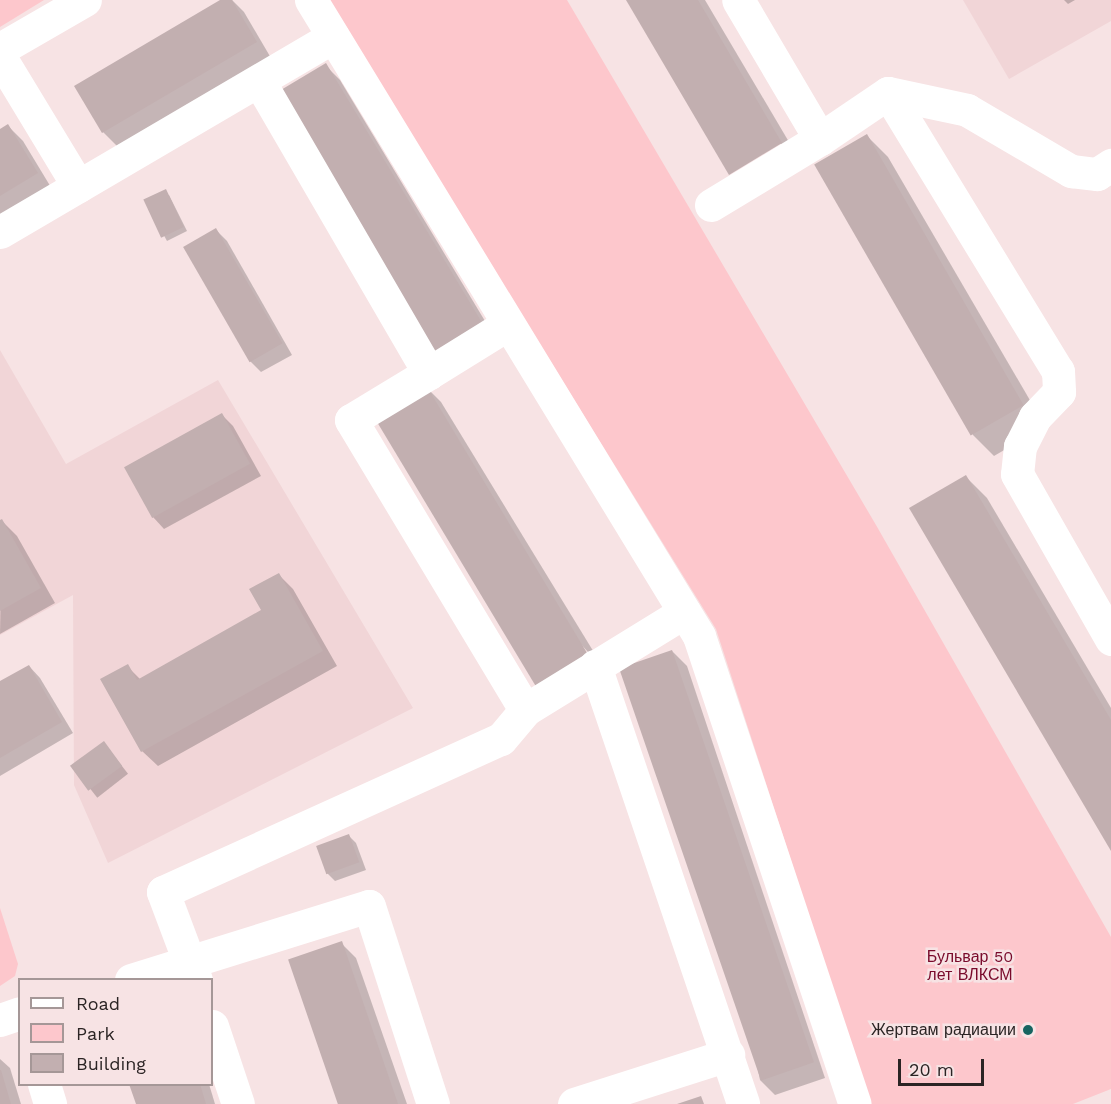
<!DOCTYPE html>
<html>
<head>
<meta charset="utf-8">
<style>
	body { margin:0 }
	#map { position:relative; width:1111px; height:1104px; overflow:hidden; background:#f7e3e4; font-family:"Work Sans",sans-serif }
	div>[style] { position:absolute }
	.built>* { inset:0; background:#f1d5d7 }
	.green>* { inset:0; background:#fdc7cc }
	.shadow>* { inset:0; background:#0003; transform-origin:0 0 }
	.building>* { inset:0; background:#c2afb0; transform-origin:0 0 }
	.minor>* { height:33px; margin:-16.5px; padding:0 16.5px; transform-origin:16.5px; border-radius:16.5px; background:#fff }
	.major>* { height:33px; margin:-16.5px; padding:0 16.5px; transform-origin:16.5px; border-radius:16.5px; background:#fff }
	.dots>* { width:16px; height:16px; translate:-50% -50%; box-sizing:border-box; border:3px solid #f7e3e4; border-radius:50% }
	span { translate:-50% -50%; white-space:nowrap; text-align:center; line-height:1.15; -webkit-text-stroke:5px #f7e3e4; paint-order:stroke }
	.park-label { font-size:16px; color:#790a2b }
	.poi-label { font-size:16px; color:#2b2424 }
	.right { translate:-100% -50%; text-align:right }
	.legend { position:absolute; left:18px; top:978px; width:195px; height:108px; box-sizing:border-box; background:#f7e3e4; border:2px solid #a59797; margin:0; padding:8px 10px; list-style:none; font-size:18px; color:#2b2424 }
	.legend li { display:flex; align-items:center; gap:12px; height:30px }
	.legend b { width:30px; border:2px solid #a59797 }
	.scale { position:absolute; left:898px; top:1059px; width:86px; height:27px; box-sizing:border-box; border:3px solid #2b2424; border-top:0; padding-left:8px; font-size:18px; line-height:21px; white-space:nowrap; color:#2b2424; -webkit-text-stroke:4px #f7e3e4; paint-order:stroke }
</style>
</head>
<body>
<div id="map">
	<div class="built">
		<i style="clip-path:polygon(963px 0,1111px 0,1111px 21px,1009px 79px)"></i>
		<i style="clip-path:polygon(0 350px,66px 464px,218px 380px,413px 708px,108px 863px,74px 785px,73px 595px,0 635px)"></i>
	</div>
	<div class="green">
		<i style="clip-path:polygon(0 0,44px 0,0 27px)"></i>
		<i style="clip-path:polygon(327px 0,567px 0,876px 525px,1111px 937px,1111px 1089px,1073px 1104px,870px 1104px,716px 629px)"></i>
		<i style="clip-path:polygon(0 908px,18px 964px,15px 976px,0 986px)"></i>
	</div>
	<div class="shadow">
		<i style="clip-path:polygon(223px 0,232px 0,244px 12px,271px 58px,118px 147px,103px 132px)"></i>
		<i style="clip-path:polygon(628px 0,705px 0,802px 164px)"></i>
		<i style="clip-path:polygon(1064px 0,1075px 0,1068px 4px)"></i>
		<i style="clip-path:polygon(325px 65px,340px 80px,497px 341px,450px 369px)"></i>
		<i style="clip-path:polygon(8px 126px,23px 141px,52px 189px,0 220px,0 130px)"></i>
		<i style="clip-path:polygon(867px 136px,888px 157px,1045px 426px,994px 456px,973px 435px)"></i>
		<i style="clip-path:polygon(169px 195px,187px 231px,167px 241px,145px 201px)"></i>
		<i style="clip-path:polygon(216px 230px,227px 241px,292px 355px,261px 372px,250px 361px)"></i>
		<i style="clip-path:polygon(426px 387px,441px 402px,606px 672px,376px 417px)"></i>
		<i style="clip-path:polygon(222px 415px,233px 426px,261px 476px,164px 529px,153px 517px)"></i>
		<i style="clip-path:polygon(966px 477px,987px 498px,1111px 708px,1111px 848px)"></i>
		<i style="clip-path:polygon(2px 521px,17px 536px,55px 603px,0 634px)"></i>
		<i style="clip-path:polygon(278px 574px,293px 589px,337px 666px,158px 766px,142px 751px,102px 680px,127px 666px,141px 680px,263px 611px)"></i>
		<i style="clip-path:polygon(672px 651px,687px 666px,825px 1078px,775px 1095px,760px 1080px)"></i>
		<i style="clip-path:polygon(29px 666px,40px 678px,73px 733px,0 776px,0 683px)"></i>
		<i style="left:104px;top:743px;width:39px;height:39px;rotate:52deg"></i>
		<i style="clip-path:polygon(348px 835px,356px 843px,366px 870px,335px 881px,328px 874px,318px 847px)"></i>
		<i style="clip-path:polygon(341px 943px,356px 958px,407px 1104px,340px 1104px)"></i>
		<i style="clip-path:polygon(0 1059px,10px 1068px,21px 1104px,0 1104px)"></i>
		<i style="clip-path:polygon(131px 1084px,209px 1084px,215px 1104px,137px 1104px)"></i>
	</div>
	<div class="building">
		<i style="clip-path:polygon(220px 0,232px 0,257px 42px,102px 133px,74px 86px)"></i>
		<i style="clip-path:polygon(626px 0,698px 0,782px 143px,729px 175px)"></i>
		<i style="left:326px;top:63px;width:305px;height:57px;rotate:59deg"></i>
		<i style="clip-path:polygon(8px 124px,38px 173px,0 196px,0 129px)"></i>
		<i style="left:867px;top:134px;width:313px;height:61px;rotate:60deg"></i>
		<i style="left:166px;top:189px;width:42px;height:25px;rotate:65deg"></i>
		<i style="left:216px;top:228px;width:133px;height:38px;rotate:60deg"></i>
		<i style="left:426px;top:385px;width:318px;height:61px;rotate:59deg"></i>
		<i style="left:222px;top:413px;width:58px;height:112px;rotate:61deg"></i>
		<i style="clip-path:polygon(966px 475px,1111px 720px,1111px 851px,909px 508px)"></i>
		<i style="clip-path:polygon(2px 519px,41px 588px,0 611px,0 520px)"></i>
		<i style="clip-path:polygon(279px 573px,323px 651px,141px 752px,100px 679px,128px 664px,137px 680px,261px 610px,249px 589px)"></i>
		<i style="left:672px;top:650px;width:436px;height:56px;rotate:71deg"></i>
		<i style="clip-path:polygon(29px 665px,62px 722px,0 758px,0 681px)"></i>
		<i style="left:104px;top:741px;width:31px;height:42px;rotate:54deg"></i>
		<i style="left:349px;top:834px;width:30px;height:35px;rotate:70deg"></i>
		<i style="left:342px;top:941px;width:172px;height:57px;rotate:71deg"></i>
		<i style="clip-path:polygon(0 1070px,1px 1070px,11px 1104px,0 1104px)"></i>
		<i style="clip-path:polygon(129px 1084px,200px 1084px,206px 1104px,136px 1104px)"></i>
		<i style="clip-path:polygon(701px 1096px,704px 1104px,677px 1104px)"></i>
	</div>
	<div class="minor">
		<i style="left:311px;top:0;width:745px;rotate:58.61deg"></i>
		<i style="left:699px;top:636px;width:493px;rotate:71.6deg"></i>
		<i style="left:0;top:57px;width:151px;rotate:58.8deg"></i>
		<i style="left:259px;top:81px;width:338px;rotate:59.8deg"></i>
		<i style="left:429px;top:373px;width:91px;rotate:148.9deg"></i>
		<i style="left:351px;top:420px;width:338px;rotate:59deg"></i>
		<i style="left:888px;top:93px;width:81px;rotate:12.1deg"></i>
		<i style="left:967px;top:110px;width:121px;rotate:30.4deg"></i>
		<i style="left:1071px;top:171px;width:26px;rotate:7deg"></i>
		<i style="left:1097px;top:174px;width:17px;rotate:-33deg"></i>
		<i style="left:820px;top:139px;width:82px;rotate:-34.1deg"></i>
		<i style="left:888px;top:93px;width:326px;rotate:58.6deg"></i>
		<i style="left:1058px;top:371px;width:21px;rotate:87deg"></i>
		<i style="left:1059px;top:392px;width:35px;rotate:134deg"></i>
		<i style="left:1035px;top:417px;width:33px;rotate:117deg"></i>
		<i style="left:1020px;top:446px;width:28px;rotate:96deg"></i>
		<i style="left:1017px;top:474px;width:190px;rotate:60.3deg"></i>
		<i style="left:711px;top:205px;width:127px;rotate:-31.2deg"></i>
		<i style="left:820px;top:139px;width:161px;rotate:-120.5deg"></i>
		<i style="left:0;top:232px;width:386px;rotate:-30.4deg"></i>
		<i style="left:429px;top:373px;width:93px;rotate:-31.8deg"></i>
		<i style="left:595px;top:666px;width:462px;rotate:71.3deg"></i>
		<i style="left:131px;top:980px;width:249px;rotate:-17.3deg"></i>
		<i style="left:369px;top:906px;width:208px;rotate:72.1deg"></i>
		<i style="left:196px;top:980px;width:94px;rotate:-110.6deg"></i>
		<i style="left:163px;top:892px;width:371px;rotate:-24.4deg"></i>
		<i style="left:501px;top:739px;width:38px;rotate:-50deg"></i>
		<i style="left:525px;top:710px;width:187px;rotate:-31.6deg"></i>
		<i style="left:0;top:1020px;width:21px;rotate:-19deg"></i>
		<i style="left:212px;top:1026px;width:82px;rotate:71.6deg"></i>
		<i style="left:44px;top:1084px;width:21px;rotate:73deg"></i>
		<i style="left:574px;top:1104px;width:162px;rotate:-17.7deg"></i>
	</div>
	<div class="major">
		<i style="left:0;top:49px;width:98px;rotate:-30deg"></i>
	</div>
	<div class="dots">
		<i style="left:1028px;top:1030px;background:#176460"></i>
	</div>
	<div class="park-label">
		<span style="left:970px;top:966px">Бульвар 50<br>лет ВЛКСМ</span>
	</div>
	<div class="poi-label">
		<span class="right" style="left:1016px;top:1030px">Жертвам радиации</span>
	</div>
	<ul class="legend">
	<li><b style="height:8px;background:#fff"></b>Road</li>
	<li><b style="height:16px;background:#fdc7cc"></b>Park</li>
	<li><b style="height:16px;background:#c2afb0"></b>Building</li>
	</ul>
	<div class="scale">20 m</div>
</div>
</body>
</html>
